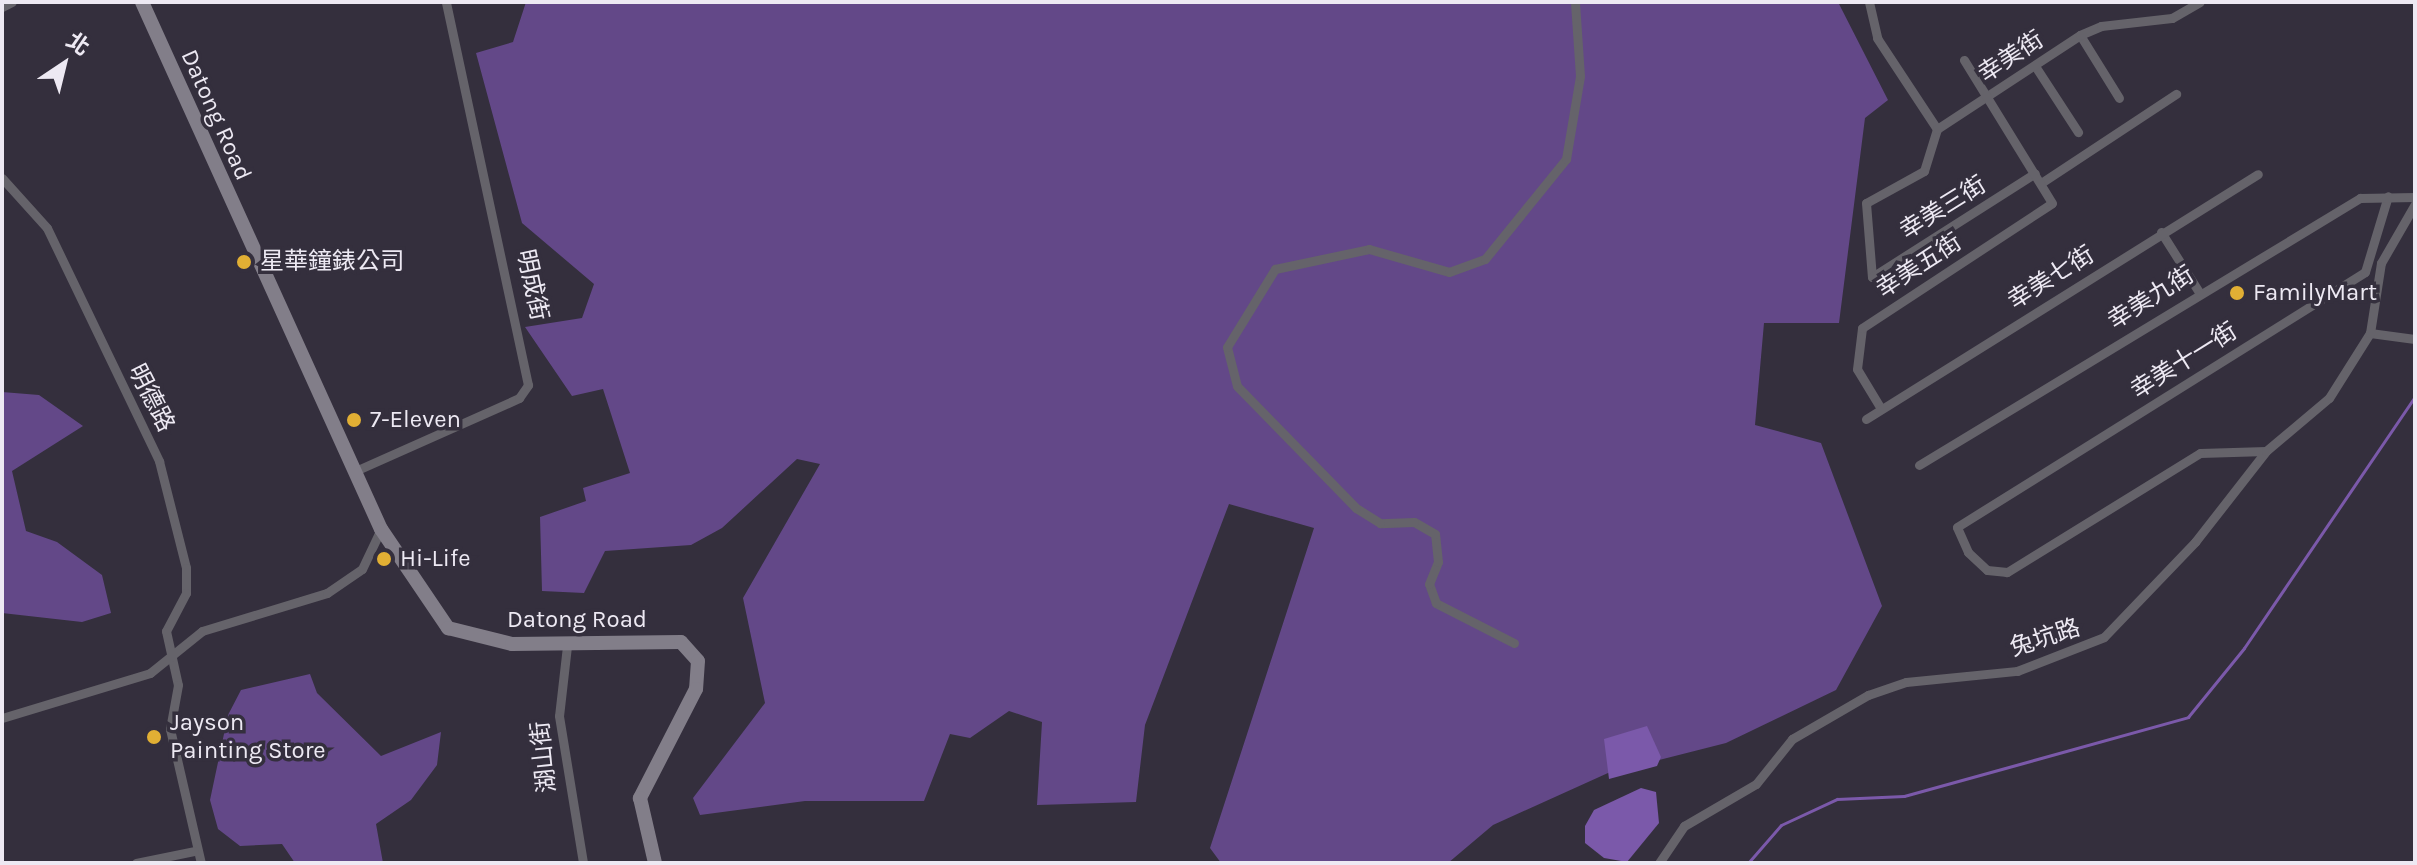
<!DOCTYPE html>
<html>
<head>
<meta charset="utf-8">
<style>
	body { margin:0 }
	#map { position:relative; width:2417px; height:865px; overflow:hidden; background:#342f3d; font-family:Karla,"Noto Sans TC",sans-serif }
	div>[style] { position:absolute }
	.green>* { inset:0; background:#634888 }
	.water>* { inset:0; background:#7b59aa }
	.stream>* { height:3px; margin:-1.5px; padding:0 1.5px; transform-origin:1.5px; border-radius:1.5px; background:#7b59aa }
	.street>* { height:9px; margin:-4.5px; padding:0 4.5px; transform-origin:4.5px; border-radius:4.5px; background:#65636a }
	.secondary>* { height:14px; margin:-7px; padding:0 7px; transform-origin:7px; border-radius:7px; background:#827e89 }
	.dots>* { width:22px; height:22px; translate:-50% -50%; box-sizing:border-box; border:4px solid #342f3d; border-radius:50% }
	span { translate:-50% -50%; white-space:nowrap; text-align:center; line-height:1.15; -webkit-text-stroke:7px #342f3d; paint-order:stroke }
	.street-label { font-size:24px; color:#ede9f3 }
	.poi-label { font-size:24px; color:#ede9f3 }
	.left { translate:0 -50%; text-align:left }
	.frame { position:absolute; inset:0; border:4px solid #ede9f3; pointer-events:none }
	.north { position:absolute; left:24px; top:24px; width:80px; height:80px; -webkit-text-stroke:6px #342f3d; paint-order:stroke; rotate:35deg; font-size:22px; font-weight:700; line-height:32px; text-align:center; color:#ede9f3 }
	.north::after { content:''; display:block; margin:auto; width:28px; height:36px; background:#ede9f3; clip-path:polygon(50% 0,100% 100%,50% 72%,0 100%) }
</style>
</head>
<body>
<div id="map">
	<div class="green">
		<i style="clip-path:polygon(526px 2px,1838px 2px,1888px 100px,1865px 118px,1839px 323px,1764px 323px,1755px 425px,1821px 443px,1882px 606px,1836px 690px,1726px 743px,1608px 773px,1493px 825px,1448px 863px,1221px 863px,1210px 848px,1314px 528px,1229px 504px,1145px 725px,1136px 802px,1037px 805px,1042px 722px,1009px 711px,970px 738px,950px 734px,924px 801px,805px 801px,700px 815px,693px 798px,765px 703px,743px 598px,820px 464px,797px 459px,722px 528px,691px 545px,605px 551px,584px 593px,542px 591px,540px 517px,586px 501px,583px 488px,630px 473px,603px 389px,572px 396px,525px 327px,582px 318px,594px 284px,522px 223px,476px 53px,513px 42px)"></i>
		<i style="clip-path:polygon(2px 392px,39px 395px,83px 426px,12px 471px,26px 531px,57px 542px,102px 575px,111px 613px,82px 622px,2px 613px)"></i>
		<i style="clip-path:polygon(310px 674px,317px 693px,381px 756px,441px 732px,437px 765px,411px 800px,376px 824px,383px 863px,295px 863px,282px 844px,240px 846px,218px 829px,210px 800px,228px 715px,241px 690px)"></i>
	</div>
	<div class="water">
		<i style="clip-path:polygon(1647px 726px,1661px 757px,1657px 766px,1609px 779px,1604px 739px)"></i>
		<i style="clip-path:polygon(1641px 788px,1656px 792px,1659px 823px,1627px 862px,1604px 858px,1585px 843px,1585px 826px,1594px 810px)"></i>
	</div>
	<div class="stream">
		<i style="left:1748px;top:863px;width:50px;rotate:-49deg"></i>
		<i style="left:1781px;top:825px;width:62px;rotate:-24.9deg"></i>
		<i style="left:1837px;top:799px;width:67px;rotate:-2.6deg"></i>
		<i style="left:1904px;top:796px;width:295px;rotate:-15.5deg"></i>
		<i style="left:2188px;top:717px;width:89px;rotate:-50.9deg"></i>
		<i style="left:2244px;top:648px;width:305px;rotate:-55.8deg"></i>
	</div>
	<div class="street">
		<i style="left:1869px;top:2px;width:37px;rotate:77deg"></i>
		<i style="left:1877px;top:38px;width:109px;rotate:56.6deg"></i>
		<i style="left:2px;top:7px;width:11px;rotate:-27deg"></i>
		<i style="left:2080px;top:35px;width:74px;rotate:58.2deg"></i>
		<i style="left:2035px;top:66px;width:79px;rotate:56.9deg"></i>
		<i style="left:1937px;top:129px;width:44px;rotate:107.2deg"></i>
		<i style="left:1924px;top:171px;width:66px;rotate:151.1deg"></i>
		<i style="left:1866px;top:203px;width:74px;rotate:85.4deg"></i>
		<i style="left:1872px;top:277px;width:193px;rotate:-32.5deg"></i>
		<i style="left:1937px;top:129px;width:171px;rotate:-33.3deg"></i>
		<i style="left:2080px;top:35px;width:23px;rotate:-23deg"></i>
		<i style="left:2101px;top:26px;width:71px;rotate:-6.4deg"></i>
		<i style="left:2172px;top:18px;width:32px;rotate:-30deg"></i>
		<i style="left:2px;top:178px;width:67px;rotate:48deg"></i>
		<i style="left:47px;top:228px;width:259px;rotate:64.3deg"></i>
		<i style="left:159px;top:461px;width:110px;rotate:75.8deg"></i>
		<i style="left:186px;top:568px;width:25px;rotate:90deg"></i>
		<i style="left:186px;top:593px;width:43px;rotate:117.8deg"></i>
		<i style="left:166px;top:631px;width:55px;rotate:77.5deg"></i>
		<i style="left:178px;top:685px;width:45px;rotate:100.3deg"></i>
		<i style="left:170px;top:729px;width:138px;rotate:77deg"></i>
		<i style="left:2041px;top:183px;width:162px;rotate:-33.4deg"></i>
		<i style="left:2161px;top:232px;width:71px;rotate:57.7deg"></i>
		<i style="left:2370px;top:333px;width:45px;rotate:7.6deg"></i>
		<i style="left:1880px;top:407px;width:44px;rotate:-121.2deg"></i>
		<i style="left:1857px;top:369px;width:41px;rotate:-83deg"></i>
		<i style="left:1862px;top:328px;width:227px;rotate:-33.3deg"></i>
		<i style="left:2052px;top:203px;width:168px;rotate:-121.6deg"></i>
		<i style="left:1866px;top:419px;width:462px;rotate:-32deg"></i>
		<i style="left:2266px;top:451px;width:66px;rotate:178.3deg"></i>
		<i style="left:2200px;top:453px;width:227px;rotate:148.3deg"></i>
		<i style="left:2007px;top:572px;width:20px;rotate:-174deg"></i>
		<i style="left:1987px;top:570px;width:26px;rotate:-137deg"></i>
		<i style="left:1968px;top:552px;width:27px;rotate:-114deg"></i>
		<i style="left:1957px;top:527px;width:481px;rotate:-32deg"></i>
		<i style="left:2365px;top:272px;width:79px;rotate:-73.2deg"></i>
		<i style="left:1919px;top:465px;width:516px;rotate:-31.19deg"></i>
		<i style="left:2360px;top:198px;width:55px;rotate:-1deg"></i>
		<i style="left:353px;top:472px;width:182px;rotate:-24deg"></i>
		<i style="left:519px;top:398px;width:16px;rotate:-55deg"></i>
		<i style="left:528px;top:385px;width:392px;rotate:-102.1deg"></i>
		<i style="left:1514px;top:643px;width:88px;rotate:-152.9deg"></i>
		<i style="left:1436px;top:603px;width:20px;rotate:-110deg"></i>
		<i style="left:1429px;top:584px;width:24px;rotate:-68deg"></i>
		<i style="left:1438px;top:562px;width:28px;rotate:-96deg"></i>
		<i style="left:1435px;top:534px;width:24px;rotate:-150deg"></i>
		<i style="left:1414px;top:522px;width:34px;rotate:178deg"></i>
		<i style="left:1380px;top:523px;width:28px;rotate:-148deg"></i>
		<i style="left:1356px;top:508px;width:170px;rotate:-134.3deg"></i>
		<i style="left:1237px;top:386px;width:40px;rotate:-104.4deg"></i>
		<i style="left:1227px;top:347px;width:92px;rotate:-58.4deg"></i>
		<i style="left:1275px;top:269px;width:96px;rotate:-12deg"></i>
		<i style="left:1369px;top:249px;width:83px;rotate:16deg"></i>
		<i style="left:1449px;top:272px;width:38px;rotate:-20deg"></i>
		<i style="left:1485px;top:259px;width:129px;rotate:-51deg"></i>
		<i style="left:1566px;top:159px;width:84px;rotate:-80.4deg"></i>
		<i style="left:1580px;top:76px;width:74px;rotate:-93.9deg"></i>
		<i style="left:567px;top:646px;width:70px;rotate:96.5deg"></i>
		<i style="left:559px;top:716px;width:149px;rotate:80.7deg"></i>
		<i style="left:2px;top:718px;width:155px;rotate:-16.9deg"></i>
		<i style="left:150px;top:673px;width:67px;rotate:-38.9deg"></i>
		<i style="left:202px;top:631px;width:131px;rotate:-16.9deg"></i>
		<i style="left:327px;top:593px;width:42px;rotate:-34.4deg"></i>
		<i style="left:362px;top:569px;width:44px;rotate:-64.6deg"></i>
		<i style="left:136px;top:863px;width:59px;rotate:-11.7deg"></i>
		<i style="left:1659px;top:863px;width:45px;rotate:-56deg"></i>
		<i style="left:1684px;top:826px;width:83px;rotate:-30.3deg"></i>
		<i style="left:1756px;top:784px;width:58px;rotate:-51.3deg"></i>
		<i style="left:1792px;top:739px;width:88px;rotate:-30.1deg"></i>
		<i style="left:1868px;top:695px;width:40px;rotate:-18.9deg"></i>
		<i style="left:1906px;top:682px;width:112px;rotate:-5.7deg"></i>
		<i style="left:2017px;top:671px;width:93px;rotate:-21.3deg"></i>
		<i style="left:2104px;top:637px;width:132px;rotate:-46.2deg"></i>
		<i style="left:2195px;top:542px;width:115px;rotate:-52deg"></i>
		<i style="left:2266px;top:451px;width:82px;rotate:-40.1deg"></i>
		<i style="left:2329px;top:398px;width:77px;rotate:-57.8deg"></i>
		<i style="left:2370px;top:333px;width:71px;rotate:-81.1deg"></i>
		<i style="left:2381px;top:263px;width:68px;rotate:-60deg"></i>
	</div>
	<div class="secondary">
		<i style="left:142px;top:2px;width:579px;rotate:65.61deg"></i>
		<i style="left:381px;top:529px;width:120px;rotate:55.9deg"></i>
		<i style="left:448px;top:628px;width:66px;rotate:14deg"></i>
		<i style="left:512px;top:644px;width:169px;rotate:-0.7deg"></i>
		<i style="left:681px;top:642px;width:25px;rotate:48deg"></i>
		<i style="left:698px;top:661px;width:28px;rotate:94deg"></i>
		<i style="left:696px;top:689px;width:123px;rotate:117.2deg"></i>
		<i style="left:640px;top:798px;width:67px;rotate:77deg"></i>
	</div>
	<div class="dots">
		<i style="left:244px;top:262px;background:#e1af34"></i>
		<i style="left:2237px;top:293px;background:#e1af34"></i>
		<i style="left:354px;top:420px;background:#e1af34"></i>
		<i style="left:384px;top:559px;background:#e1af34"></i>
		<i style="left:154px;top:737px;background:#e1af34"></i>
	</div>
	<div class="street-label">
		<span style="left:2011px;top:57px;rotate:-33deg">幸美街</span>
		<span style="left:216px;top:115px;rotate:66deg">Datong Road</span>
		<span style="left:1943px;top:208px;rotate:-32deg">幸美三街</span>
		<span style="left:1919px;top:266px;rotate:-33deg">幸美五街</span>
		<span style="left:2051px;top:278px;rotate:-32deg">幸美七街</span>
		<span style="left:532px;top:285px;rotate:78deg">明成街</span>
		<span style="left:2151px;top:298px;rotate:-32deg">幸美九街</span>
		<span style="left:2184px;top:361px;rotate:-32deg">幸美十一街</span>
		<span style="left:151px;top:398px;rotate:63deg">明德路</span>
		<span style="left:577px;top:620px">Datong Road</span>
		<span style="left:2045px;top:638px;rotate:-18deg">兔坑路</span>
		<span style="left:544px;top:757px;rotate:-96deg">湖山街</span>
	</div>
	<div class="poi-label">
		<span class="left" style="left:260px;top:262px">星華鐘錶公司</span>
		<span class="left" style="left:2253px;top:293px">FamilyMart</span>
		<span class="left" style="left:370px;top:420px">7-Eleven</span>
		<span class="left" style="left:400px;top:559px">Hi-Life</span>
		<span class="left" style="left:170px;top:737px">Jayson<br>Painting Store</span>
	</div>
	<div class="frame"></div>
	<div class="north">北</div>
</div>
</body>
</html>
